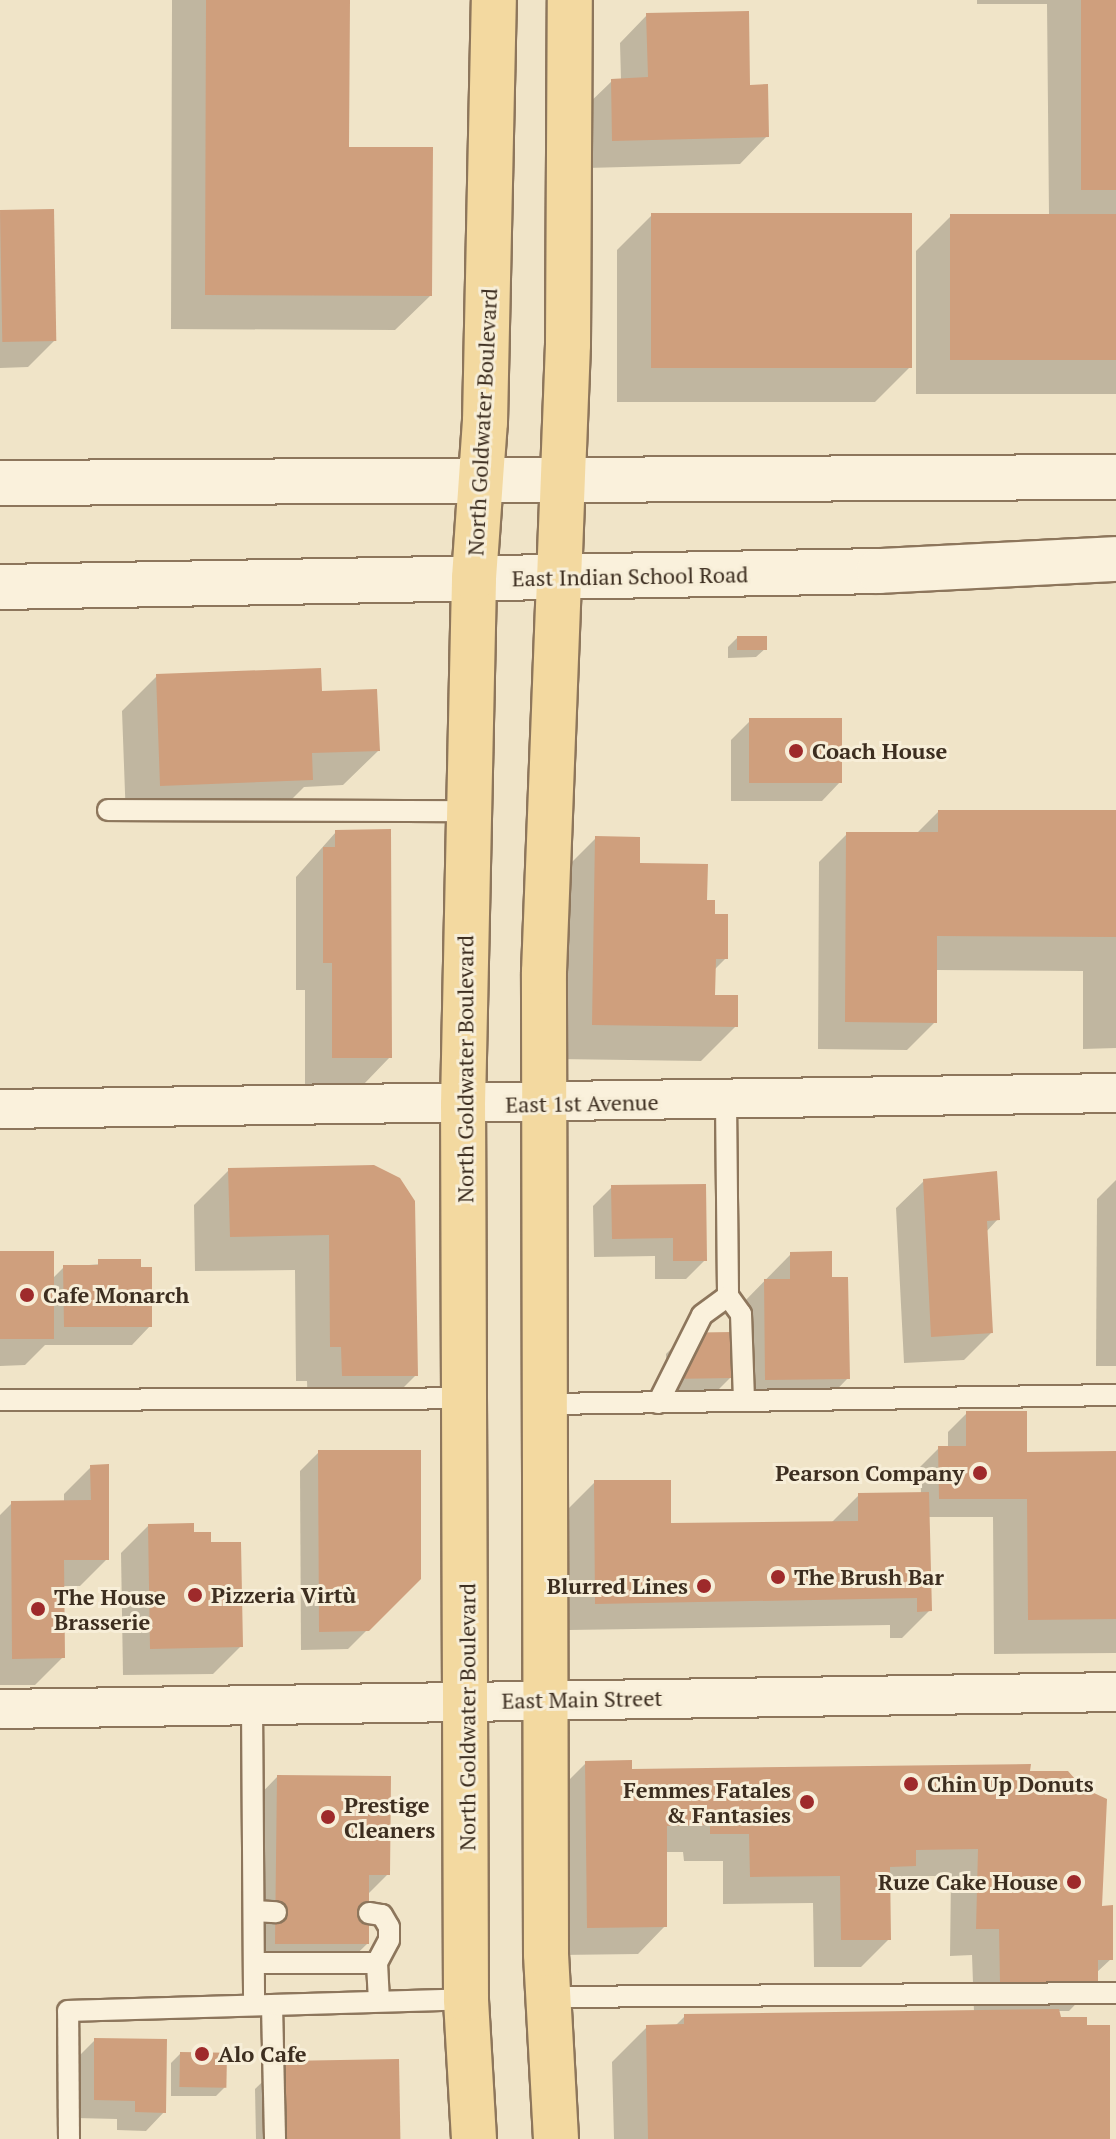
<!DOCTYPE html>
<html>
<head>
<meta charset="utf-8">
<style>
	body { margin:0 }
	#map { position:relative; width:1116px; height:2139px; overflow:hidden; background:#f0e4c8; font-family:"PT Serif",serif }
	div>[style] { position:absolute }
	.shadow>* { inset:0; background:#0003 }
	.building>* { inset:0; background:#cf9f7d; transform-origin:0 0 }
	.roads { filter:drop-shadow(2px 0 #8d765c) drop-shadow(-2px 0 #8d765c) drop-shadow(0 2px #8d765c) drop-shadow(0 -2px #8d765c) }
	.lane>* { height:20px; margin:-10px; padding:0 10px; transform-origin:10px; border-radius:10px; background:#faf1dc }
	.street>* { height:38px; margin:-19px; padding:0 19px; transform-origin:19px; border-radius:19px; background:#faf1dc }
	.secondary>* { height:44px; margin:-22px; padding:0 22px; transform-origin:22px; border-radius:22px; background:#faf1dc }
	.primary>* { height:44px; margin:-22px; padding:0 22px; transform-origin:22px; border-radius:22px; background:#f3d9a0 }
	.dots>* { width:22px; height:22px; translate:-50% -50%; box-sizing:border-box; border:4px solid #f7eed8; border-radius:50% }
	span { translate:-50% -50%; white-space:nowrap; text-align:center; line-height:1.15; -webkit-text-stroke:6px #f7eed8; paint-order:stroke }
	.street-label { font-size:22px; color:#3d2e20 }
	.poi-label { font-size:22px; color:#3d2e20; font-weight:700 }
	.left { translate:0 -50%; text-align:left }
	.right { translate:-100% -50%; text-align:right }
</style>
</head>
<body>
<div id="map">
	<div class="shadow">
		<i style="clip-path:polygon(172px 0,348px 0,347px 149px,430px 296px,395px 330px,171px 329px)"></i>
		<i style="clip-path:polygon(977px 0,1116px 0,1116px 394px,916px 394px,916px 251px,951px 216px,1049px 216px,1047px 4px,977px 4px)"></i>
		<i style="clip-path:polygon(647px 15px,748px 87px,767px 136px,740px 164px,586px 168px,584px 108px,612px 81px,621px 80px,620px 43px)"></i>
		<i style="clip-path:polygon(0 212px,55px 340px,28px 367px,0 368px)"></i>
		<i style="clip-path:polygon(652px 215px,910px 367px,875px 402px,617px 402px,617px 250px)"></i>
		<i style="clip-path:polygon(737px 638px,766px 648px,756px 657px,728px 658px,728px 647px)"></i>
		<i style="clip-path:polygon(157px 676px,320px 693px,378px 751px,343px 785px,304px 787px,276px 815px,126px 820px,122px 711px)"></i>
		<i style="clip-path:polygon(750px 721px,840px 782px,822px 801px,731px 801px,731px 740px)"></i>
		<i style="clip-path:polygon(938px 812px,1116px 812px,1116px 1048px,1083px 1049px,1083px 971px,935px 970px,935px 1022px,907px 1050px,818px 1049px,819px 862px,847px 834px,916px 834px)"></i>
		<i style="clip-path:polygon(336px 832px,390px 1057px,363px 1085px,305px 1085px,305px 990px,296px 990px,296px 877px)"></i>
		<i style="clip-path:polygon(596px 838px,705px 902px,713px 916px,726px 958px,714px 970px,713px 997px,736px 1026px,701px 1061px,558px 1059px,561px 873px)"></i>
		<i style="clip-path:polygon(373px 1167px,416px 1375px,381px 1410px,308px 1410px,307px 1381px,296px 1381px,295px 1270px,195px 1271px,194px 1205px,229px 1170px)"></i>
		<i style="clip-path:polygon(1116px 1180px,1116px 1366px,1096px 1366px,1097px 1199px)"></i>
		<i style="clip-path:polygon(924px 1181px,998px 1219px,986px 1232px,991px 1333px,964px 1360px,904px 1363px,896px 1208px)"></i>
		<i style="clip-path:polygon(612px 1187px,705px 1260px,686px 1279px,655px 1279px,655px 1256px,594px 1257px,593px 1206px)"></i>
		<i style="clip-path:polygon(0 1254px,52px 1279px,64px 1267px,139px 1261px,150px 1326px,132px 1345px,45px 1345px,25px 1365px,0 1366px)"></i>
		<i style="clip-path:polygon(791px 1254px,830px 1279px,848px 1378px,821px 1406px,739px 1407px,737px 1309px)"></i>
		<i style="clip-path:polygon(685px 1335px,731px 1377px,712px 1396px,668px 1397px,666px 1354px)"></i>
		<i style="clip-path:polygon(967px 1413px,1025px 1457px,1116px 1453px,1116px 1653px,994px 1654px,993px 1517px,927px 1517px,930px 1610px,902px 1638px,890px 1638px,890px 1625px,569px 1630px,567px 1510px,595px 1482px,669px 1524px,831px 1523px,859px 1495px,921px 1494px,920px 1467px,939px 1448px,948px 1448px,948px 1432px)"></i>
		<i style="clip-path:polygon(319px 1452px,419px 1578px,348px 1649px,301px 1650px,300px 1471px)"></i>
		<i style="clip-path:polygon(91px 1467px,107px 1559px,80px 1586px,62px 1586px,63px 1657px,35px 1685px,0 1685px,0 1515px,12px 1503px,64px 1502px,64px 1494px)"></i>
		<i style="clip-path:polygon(148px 1526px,192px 1535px,209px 1544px,241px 1646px,213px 1674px,123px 1675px,121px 1553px)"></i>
		<i style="clip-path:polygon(586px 1763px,630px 1771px,1028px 1773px,1100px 1908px,1111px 1959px,1096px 1973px,1096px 1983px,1069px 2011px,1057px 2011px,1108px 2139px,614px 2139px,612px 2062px,647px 2027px,674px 2027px,685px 2016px,974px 2012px,972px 1955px,950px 1956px,951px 1876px,903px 1876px,888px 1891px,889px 1939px,861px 1967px,814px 1967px,813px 1903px,723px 1904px,723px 1861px,684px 1861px,683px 1852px,665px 1852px,665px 1926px,638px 1954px,560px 1955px,559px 1790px)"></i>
		<i style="clip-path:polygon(277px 1777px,388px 1874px,367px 1895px,367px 1944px,339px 1971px,248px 1970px,250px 1805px)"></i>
		<i style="clip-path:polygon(95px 2040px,164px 2112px,146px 2131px,117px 2130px,117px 2119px,76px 2118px,76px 2059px)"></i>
		<i style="clip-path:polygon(180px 2054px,225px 2087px,216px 2096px,171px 2096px,171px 2063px)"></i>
		<i style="clip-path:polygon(283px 2062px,398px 2139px,256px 2139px,255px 2089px)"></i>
	</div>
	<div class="building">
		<i style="clip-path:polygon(206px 0,350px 0,349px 147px,433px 147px,432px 296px,205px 295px)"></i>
		<i style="left:1081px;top:0;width:35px;height:190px"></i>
		<i style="clip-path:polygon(749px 11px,750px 85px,768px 84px,769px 137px,612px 141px,611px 79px,648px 77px,646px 13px)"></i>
		<i style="left:54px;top:209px;width:132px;height:54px;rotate:89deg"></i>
		<i style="left:651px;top:213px;width:261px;height:155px"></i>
		<i style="left:950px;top:214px;width:166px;height:146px"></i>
		<i style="left:737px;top:636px;width:30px;height:14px"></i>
		<i style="clip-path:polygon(321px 668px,322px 691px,377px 689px,380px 751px,312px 753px,313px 780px,160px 786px,156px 674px)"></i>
		<i style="left:842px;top:718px;width:65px;height:93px;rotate:90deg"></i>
		<i style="clip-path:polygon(938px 810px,1116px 810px,1116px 937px,937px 936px,937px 1023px,845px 1022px,846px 832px,938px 832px)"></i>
		<i style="clip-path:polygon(391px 829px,392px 1058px,332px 1058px,332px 963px,323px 963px,323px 847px,335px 847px,335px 830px)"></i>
		<i style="clip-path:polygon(595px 836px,640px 837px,640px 863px,708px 864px,707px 900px,715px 900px,715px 914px,728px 914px,728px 959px,716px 959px,715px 995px,738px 995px,738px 1027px,592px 1025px)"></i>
		<i style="clip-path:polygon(374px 1165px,400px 1178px,415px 1201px,418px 1376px,342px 1376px,341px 1347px,330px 1347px,329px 1235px,230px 1237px,228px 1168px)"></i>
		<i style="clip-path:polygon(997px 1171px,1000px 1220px,987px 1221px,993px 1333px,931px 1337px,923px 1179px)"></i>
		<i style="clip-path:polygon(706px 1184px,707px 1261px,673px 1261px,673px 1238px,612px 1239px,611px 1185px)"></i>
		<i style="left:54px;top:1251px;width:88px;height:54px;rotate:90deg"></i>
		<i style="clip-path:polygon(832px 1251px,832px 1277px,848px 1277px,850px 1379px,765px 1380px,764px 1279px,790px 1279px,790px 1252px)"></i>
		<i style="clip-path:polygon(98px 1259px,141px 1259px,141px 1267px,152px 1267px,152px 1327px,64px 1327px,63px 1265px,98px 1265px)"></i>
		<i style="left:732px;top:1332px;width:46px;height:48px;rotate:89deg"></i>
		<i style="clip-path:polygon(966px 1411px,1027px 1411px,1027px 1452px,1116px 1451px,1116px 1619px,1028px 1620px,1027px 1499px,939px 1499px,938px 1446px,966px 1446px)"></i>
		<i style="clip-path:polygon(318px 1450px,421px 1450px,421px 1579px,369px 1631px,319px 1632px)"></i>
		<i style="clip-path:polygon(109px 1464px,109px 1560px,64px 1560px,65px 1658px,12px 1659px,11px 1501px,91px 1500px,90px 1465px)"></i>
		<i style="clip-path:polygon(594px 1480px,671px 1480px,671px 1523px,858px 1521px,858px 1493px,929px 1492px,932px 1611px,917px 1612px,917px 1598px,595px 1604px)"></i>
		<i style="clip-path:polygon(194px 1523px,194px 1532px,211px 1532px,211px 1542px,241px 1542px,243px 1647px,150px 1649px,148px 1524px)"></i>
		<i style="clip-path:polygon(632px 1760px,632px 1769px,1031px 1764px,1030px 1771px,1068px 1771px,1083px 1788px,1107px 1799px,1102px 1906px,1113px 1905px,1113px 1960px,1098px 1960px,1098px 1984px,1000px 1983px,999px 1929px,976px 1929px,978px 1849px,916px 1850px,916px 1866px,890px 1867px,891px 1940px,841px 1940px,840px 1876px,750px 1877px,749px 1834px,710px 1834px,710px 1825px,667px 1826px,667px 1927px,587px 1928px,585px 1761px)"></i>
		<i style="clip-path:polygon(277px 1775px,391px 1776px,390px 1875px,369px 1875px,369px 1944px,275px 1944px)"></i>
		<i style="clip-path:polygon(1059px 2009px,1061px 2017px,1087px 2017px,1087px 2025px,1110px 2025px,1110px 2139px,648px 2139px,646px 2025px,684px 2024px,684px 2014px)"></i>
		<i style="clip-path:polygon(94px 2038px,167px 2039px,166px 2113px,135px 2112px,135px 2101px,94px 2100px)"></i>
		<i style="left:180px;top:2052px;width:47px;height:35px;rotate:1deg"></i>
		<i style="left:399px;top:2059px;width:80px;height:117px;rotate:89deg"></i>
	</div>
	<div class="roads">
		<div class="lane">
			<i style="left:108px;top:810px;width:363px;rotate:0.2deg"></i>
			<i style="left:726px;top:1101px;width:195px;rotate:89.4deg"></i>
			<i style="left:728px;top:1296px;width:22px;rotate:54deg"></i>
			<i style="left:741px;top:1314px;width:87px;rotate:88deg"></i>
			<i style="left:0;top:1400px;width:466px;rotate:-0.2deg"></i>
			<i style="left:658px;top:1403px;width:98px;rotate:-63.4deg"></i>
			<i style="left:702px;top:1315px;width:32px;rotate:-36deg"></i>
			<i style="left:549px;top:1404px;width:567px;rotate:-0.91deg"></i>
			<i style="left:252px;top:1704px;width:301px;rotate:89.6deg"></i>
			<i style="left:254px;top:1911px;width:22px;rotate:3deg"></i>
			<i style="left:369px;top:1913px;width:13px;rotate:9deg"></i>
			<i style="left:382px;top:1915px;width:14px;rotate:60deg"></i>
			<i style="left:389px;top:1927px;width:13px;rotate:90deg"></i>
			<i style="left:389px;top:1940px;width:26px;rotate:118deg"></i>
			<i style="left:254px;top:1963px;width:123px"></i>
			<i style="left:377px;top:1963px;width:38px;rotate:87deg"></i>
			<i style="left:547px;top:1997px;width:569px;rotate:-0.4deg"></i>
			<i style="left:272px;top:2005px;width:134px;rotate:88.7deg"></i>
			<i style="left:69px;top:2139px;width:128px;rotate:-90.4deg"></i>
			<i style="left:68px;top:2011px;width:398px;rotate:-1.7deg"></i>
		</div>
		<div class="street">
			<i style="left:0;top:1109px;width:1116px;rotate:-0.82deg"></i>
			<i style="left:0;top:1709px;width:1116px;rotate:-0.87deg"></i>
		</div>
		<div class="secondary">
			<i style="left:0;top:483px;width:1116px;rotate:-0.31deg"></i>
			<i style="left:0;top:587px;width:879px;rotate:-1.04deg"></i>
			<i style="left:879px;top:571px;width:237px;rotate:-2.9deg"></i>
		</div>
		<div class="primary">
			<i style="left:474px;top:2139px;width:140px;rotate:-93.3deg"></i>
			<i style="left:466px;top:1999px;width:894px;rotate:-90.19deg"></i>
			<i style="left:463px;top:1105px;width:527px;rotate:-88.8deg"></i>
			<i style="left:474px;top:578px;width:156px;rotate:-86deg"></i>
			<i style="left:485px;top:422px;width:422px;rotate:-88.8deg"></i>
			<i style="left:556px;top:2139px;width:185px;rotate:-93.1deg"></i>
			<i style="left:546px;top:1954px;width:982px;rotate:-90.12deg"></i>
			<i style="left:544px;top:972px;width:628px;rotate:-87.81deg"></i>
			<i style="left:568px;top:344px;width:344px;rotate:-89.7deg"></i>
		</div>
	</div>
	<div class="dots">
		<i style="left:796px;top:751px;background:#9e2a2b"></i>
		<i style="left:27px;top:1295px;background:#9e2a2b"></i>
		<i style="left:980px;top:1473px;background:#9e2a2b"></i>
		<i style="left:778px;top:1577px;background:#9e2a2b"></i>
		<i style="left:704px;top:1586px;background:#9e2a2b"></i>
		<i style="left:195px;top:1595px;background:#9e2a2b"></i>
		<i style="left:38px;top:1609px;background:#9e2a2b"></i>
		<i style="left:911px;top:1784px;background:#9e2a2b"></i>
		<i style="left:807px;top:1802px;background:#9e2a2b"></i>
		<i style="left:328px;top:1817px;background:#9e2a2b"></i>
		<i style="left:1074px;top:1882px;background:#9e2a2b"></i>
		<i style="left:202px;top:2054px;background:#9e2a2b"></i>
	</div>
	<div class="street-label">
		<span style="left:482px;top:422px;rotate:-87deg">North Goldwater Boulevard</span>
		<span style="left:630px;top:576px;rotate:-1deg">East Indian School Road</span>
		<span style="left:465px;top:1069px;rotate:-90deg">North Goldwater Boulevard</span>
		<span style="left:582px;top:1103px;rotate:-1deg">East 1st Avenue</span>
		<span style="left:582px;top:1699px;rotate:-1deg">East Main Street</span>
		<span style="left:467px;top:1717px;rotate:-90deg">North Goldwater Boulevard</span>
	</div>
	<div class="poi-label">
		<span class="left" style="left:812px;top:751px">Coach House</span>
		<span class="left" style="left:43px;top:1295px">Cafe Monarch</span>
		<span class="right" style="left:964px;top:1473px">Pearson Company</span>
		<span class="left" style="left:794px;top:1577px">The Brush Bar</span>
		<span class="right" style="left:688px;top:1586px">Blurred Lines</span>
		<span class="left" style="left:211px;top:1595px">Pizzeria Virtù</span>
		<span class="left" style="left:54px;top:1609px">The House<br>Brasserie</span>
		<span class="left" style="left:927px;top:1784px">Chin Up Donuts</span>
		<span class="right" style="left:791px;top:1802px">Femmes Fatales<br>&amp; Fantasies</span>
		<span class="left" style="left:344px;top:1817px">Prestige<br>Cleaners</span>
		<span class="right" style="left:1058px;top:1882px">Ruze Cake House</span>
		<span class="left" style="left:218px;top:2054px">Alo Cafe</span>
	</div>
</div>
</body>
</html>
